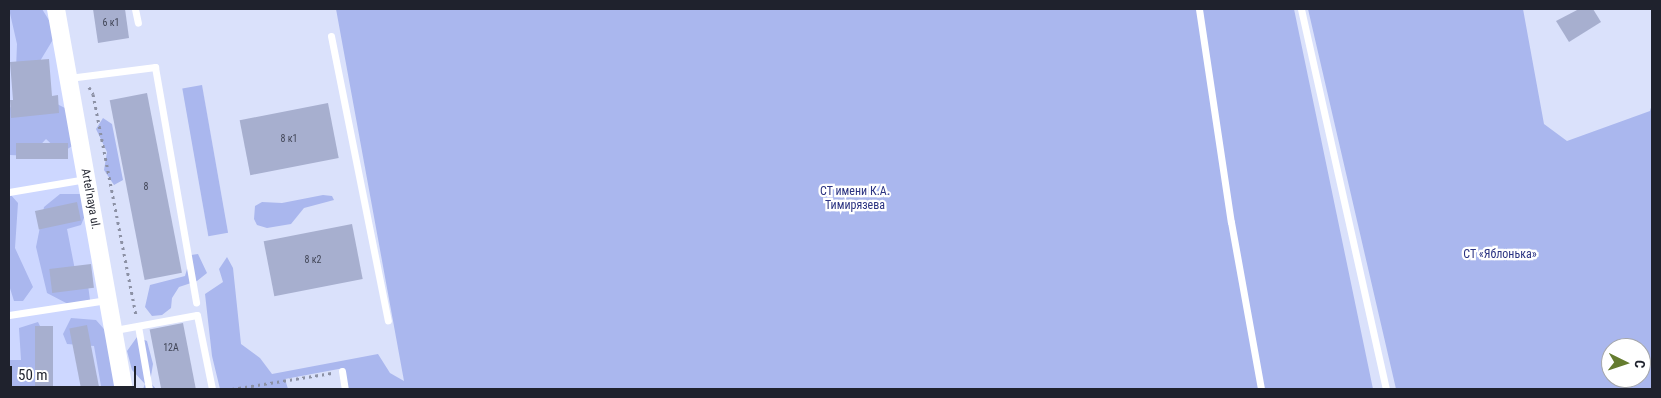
<!DOCTYPE html>
<html>
<head>
<meta charset="utf-8">
<style>
	body { margin:0 }
	#map { position:relative; width:1661px; height:398px; overflow:hidden; background:#dae1fb; font-family:"Roboto Condensed",sans-serif }
	div>[style] { position:absolute }
	.built>* { inset:0; background:#cdd7ff }
	.green>* { inset:0; background:#aab7ee; transform-origin:0 0 }
	.building>* { inset:0; background:#a7afcf; transform-origin:0 0 }
	.path>* { height:3px; margin-top:-1.5px; transform-origin:0; background:repeating-linear-gradient(90deg,#8c91a5 0 2.5px,transparent 0 6.5px) }
	.service>* { height:7px; margin:-3.5px; padding:0 3.5px; transform-origin:3.5px; border-radius:3.5px; background:#fff }
	.tertiary>* { height:18px; margin:-9px; padding:0 9px; transform-origin:9px; border-radius:9px; background:#fff }
	span { translate:-50% -50%; white-space:nowrap; text-align:center; line-height:1.15; -webkit-text-stroke:4.5px #fff; paint-order:stroke }
	.number-label { font-size:10px; color:#414556 }
	.number-label span { -webkit-text-stroke-width:0 }
	.park-label { font-size:12px; color:#2c3482 }
	.street-label { font-size:12px; color:#1f222d }
	.frame { position:absolute; inset:0; border:10px solid #1f222d; pointer-events:none }
	.north { position:absolute; left:1601px; top:338px; width:50px; height:50px; box-sizing:border-box; background:#fff; border:1px solid #a5a7ab; border-radius:50%; rotate:94deg; font-size:14px; font-weight:700; line-height:20px; text-align:center; color:#1f222d }
	.north::after { content:''; display:block; margin:auto; width:18px; height:22px; background:#657c2f; clip-path:polygon(50% 0,100% 100%,50% 72%,0 100%) }
	.scale { position:absolute; left:10px; top:366px; width:126px; height:22px; box-sizing:border-box; border:2px solid #1f222d; border-top:0; padding-left:6px; font-size:15px; line-height:18px; white-space:nowrap; color:#1f222d; -webkit-text-stroke:4px #fff; paint-order:stroke }
</style>
</head>
<body>
<div id="map">
	<div class="built">
		<i style="clip-path:polygon(11px 9px,48px 9px,116px 389px,9px 389px,9px 16px)"></i>
	</div>
	<div class="green">
		<i style="clip-path:polygon(9px 9px,42px 9px,57px 33px,34px 71px,16px 69px,17px 44px)"></i>
		<i style="clip-path:polygon(336px 9px,1294px 9px,1373px 389px,348px 389px,344px 368px,285px 379px,288px 389px,220px 389px,212px 356px,205px 294px,223px 282px,219px 269px,227px 257px,233px 268px,241px 344px,260px 358px,272px 374px,378px 354px,390px 373px,404px 381px)"></i>
		<i style="clip-path:polygon(evenodd,1308px 9px,1523px 9px,1544px 124px,1567px 141px,1650px 111px,1652px 104px,1652px 389px,1396px 389px,1308px 9px,1611px 348px,1641px 348px,1641px 378px,1611px 378px,1611px 348px)"></i>
		<i style="left:202px;top:85px;width:150px;height:20px;rotate:80deg"></i>
		<i style="clip-path:polygon(47px 99px,71px 111px,77px 143px,61px 153px,46px 139px,30px 156px,10px 155px,9px 106px,15px 111px)"></i>
		<i style="clip-path:polygon(103px 118px,112px 124px,123px 180px,114px 185px,104px 170px,107px 152px,96px 129px)"></i>
		<i style="clip-path:polygon(10px 194px,18px 203px,15px 248px,33px 287px,23px 301px,14px 301px,9px 285px)"></i>
		<i style="clip-path:polygon(60px 194px,84px 194px,88px 208px,81px 225px,67px 229px,75px 270px,88px 285px,90px 300px,68px 304px,47px 293px,36px 247px,44px 207px)"></i>
		<i style="clip-path:polygon(323px 195px,332px 196px,334px 200px,304px 208px,291px 224px,267px 228px,257px 225px,254px 219px,255px 206px,262px 202px,282px 203px)"></i>
		<i style="clip-path:polygon(198px 254px,207px 273px,197px 281px,179px 287px,172px 298px,171px 308px,162px 315px,152px 316px,145px 307px,150px 285px,185px 276px,191px 255px)"></i>
		<i style="clip-path:polygon(71px 318px,96px 320px,111px 337px,121px 389px,97px 389px,101px 386px,94px 346px,67px 344px,63px 334px)"></i>
		<i style="clip-path:polygon(38px 322px,44px 334px,49px 389px,9px 389px,9px 360px,21px 360px,19px 328px)"></i>
		<i style="clip-path:polygon(137px 337px,147px 341px,153px 364px,150px 382px,156px 389px,143px 389px,145px 384px,132px 370px,127px 351px)"></i>
	</div>
	<div class="building">
		<i style="clip-path:polygon(93px 9px,125px 9px,129px 38px,98px 43px)"></i>
		<i style="clip-path:polygon(1579px 9px,1593px 9px,1601px 22px,1569px 42px,1556px 21px)"></i>
		<i style="clip-path:polygon(49px 59px,52px 96px,58px 95px,59px 113px,11px 118px,10px 100px,13px 100px,10px 62px)"></i>
		<i style="left:147px;top:93px;width:183px;height:38px;rotate:79deg"></i>
		<i style="left:328px;top:103px;width:56px;height:90px;rotate:79deg"></i>
		<i style="left:68px;top:143px;width:16px;height:52px;rotate:90deg"></i>
		<i style="left:77px;top:202px;width:19px;height:43px;rotate:78deg"></i>
		<i style="left:352px;top:224px;width:56px;height:90px;rotate:79deg"></i>
		<i style="left:91px;top:264px;width:24px;height:42px;rotate:83deg"></i>
		<i style="left:183px;top:323px;width:67px;height:34px;rotate:79deg"></i>
		<i style="left:87px;top:325px;width:65px;height:18px;rotate:79deg"></i>
		<i style="left:35px;top:326px;width:18px;height:63px"></i>
	</div>
	<div class="path">
		<i style="left:89px;top:87px;width:8px;rotate:60deg"></i>
		<i style="left:93px;top:94px;width:225px;rotate:79deg"></i>
		<i style="left:232px;top:389px;width:101px;rotate:-9.1deg"></i>
	</div>
	<div class="service">
		<i style="left:135px;top:9px;width:14px;rotate:78deg"></i>
		<i style="left:1199px;top:9px;width:215px;rotate:81.5deg"></i>
		<i style="left:1231px;top:222px;width:170px;rotate:79.8deg"></i>
		<i style="left:1301px;top:9px;width:389px;rotate:77.4deg"></i>
		<i style="left:331px;top:36px;width:290px;rotate:78.7deg"></i>
		<i style="left:69px;top:78px;width:87px;rotate:-7.3deg"></i>
		<i style="left:155px;top:67px;width:239px;rotate:80.1deg"></i>
		<i style="left:9px;top:192px;width:78px;rotate:-9.6deg"></i>
		<i style="left:9px;top:315px;width:99px;rotate:-8.7deg"></i>
		<i style="left:138px;top:326px;width:64px;rotate:80.1deg"></i>
		<i style="left:115px;top:330px;width:83px;rotate:-10.4deg"></i>
		<i style="left:197px;top:315px;width:76px;rotate:78.5deg"></i>
		<i style="left:342px;top:371px;width:18px;rotate:81deg"></i>
	</div>
	<div class="tertiary">
		<i style="left:56px;top:9px;width:386px;rotate:79.9deg"></i>
	</div>
	<div class="number-label">
		<span style="left:111px;top:23px">6 к1</span>
		<span style="left:289px;top:139px">8 к1</span>
		<span style="left:146px;top:187px">8</span>
		<span style="left:313px;top:260px">8 к2</span>
		<span style="left:171px;top:348px">12А</span>
	</div>
	<div class="park-label">
		<span style="left:855px;top:199px">СТ имени К.А.<br>Тимирязева</span>
		<span style="left:1500px;top:255px">СТ «Яблонька»</span>
	</div>
	<div class="street-label">
		<span style="left:90px;top:199px;rotate:80deg">Artel'naya ul.</span>
	</div>
	<div class="frame"></div>
	<div class="north">С</div>
	<div class="scale">50 m</div>
</div>
</body>
</html>
